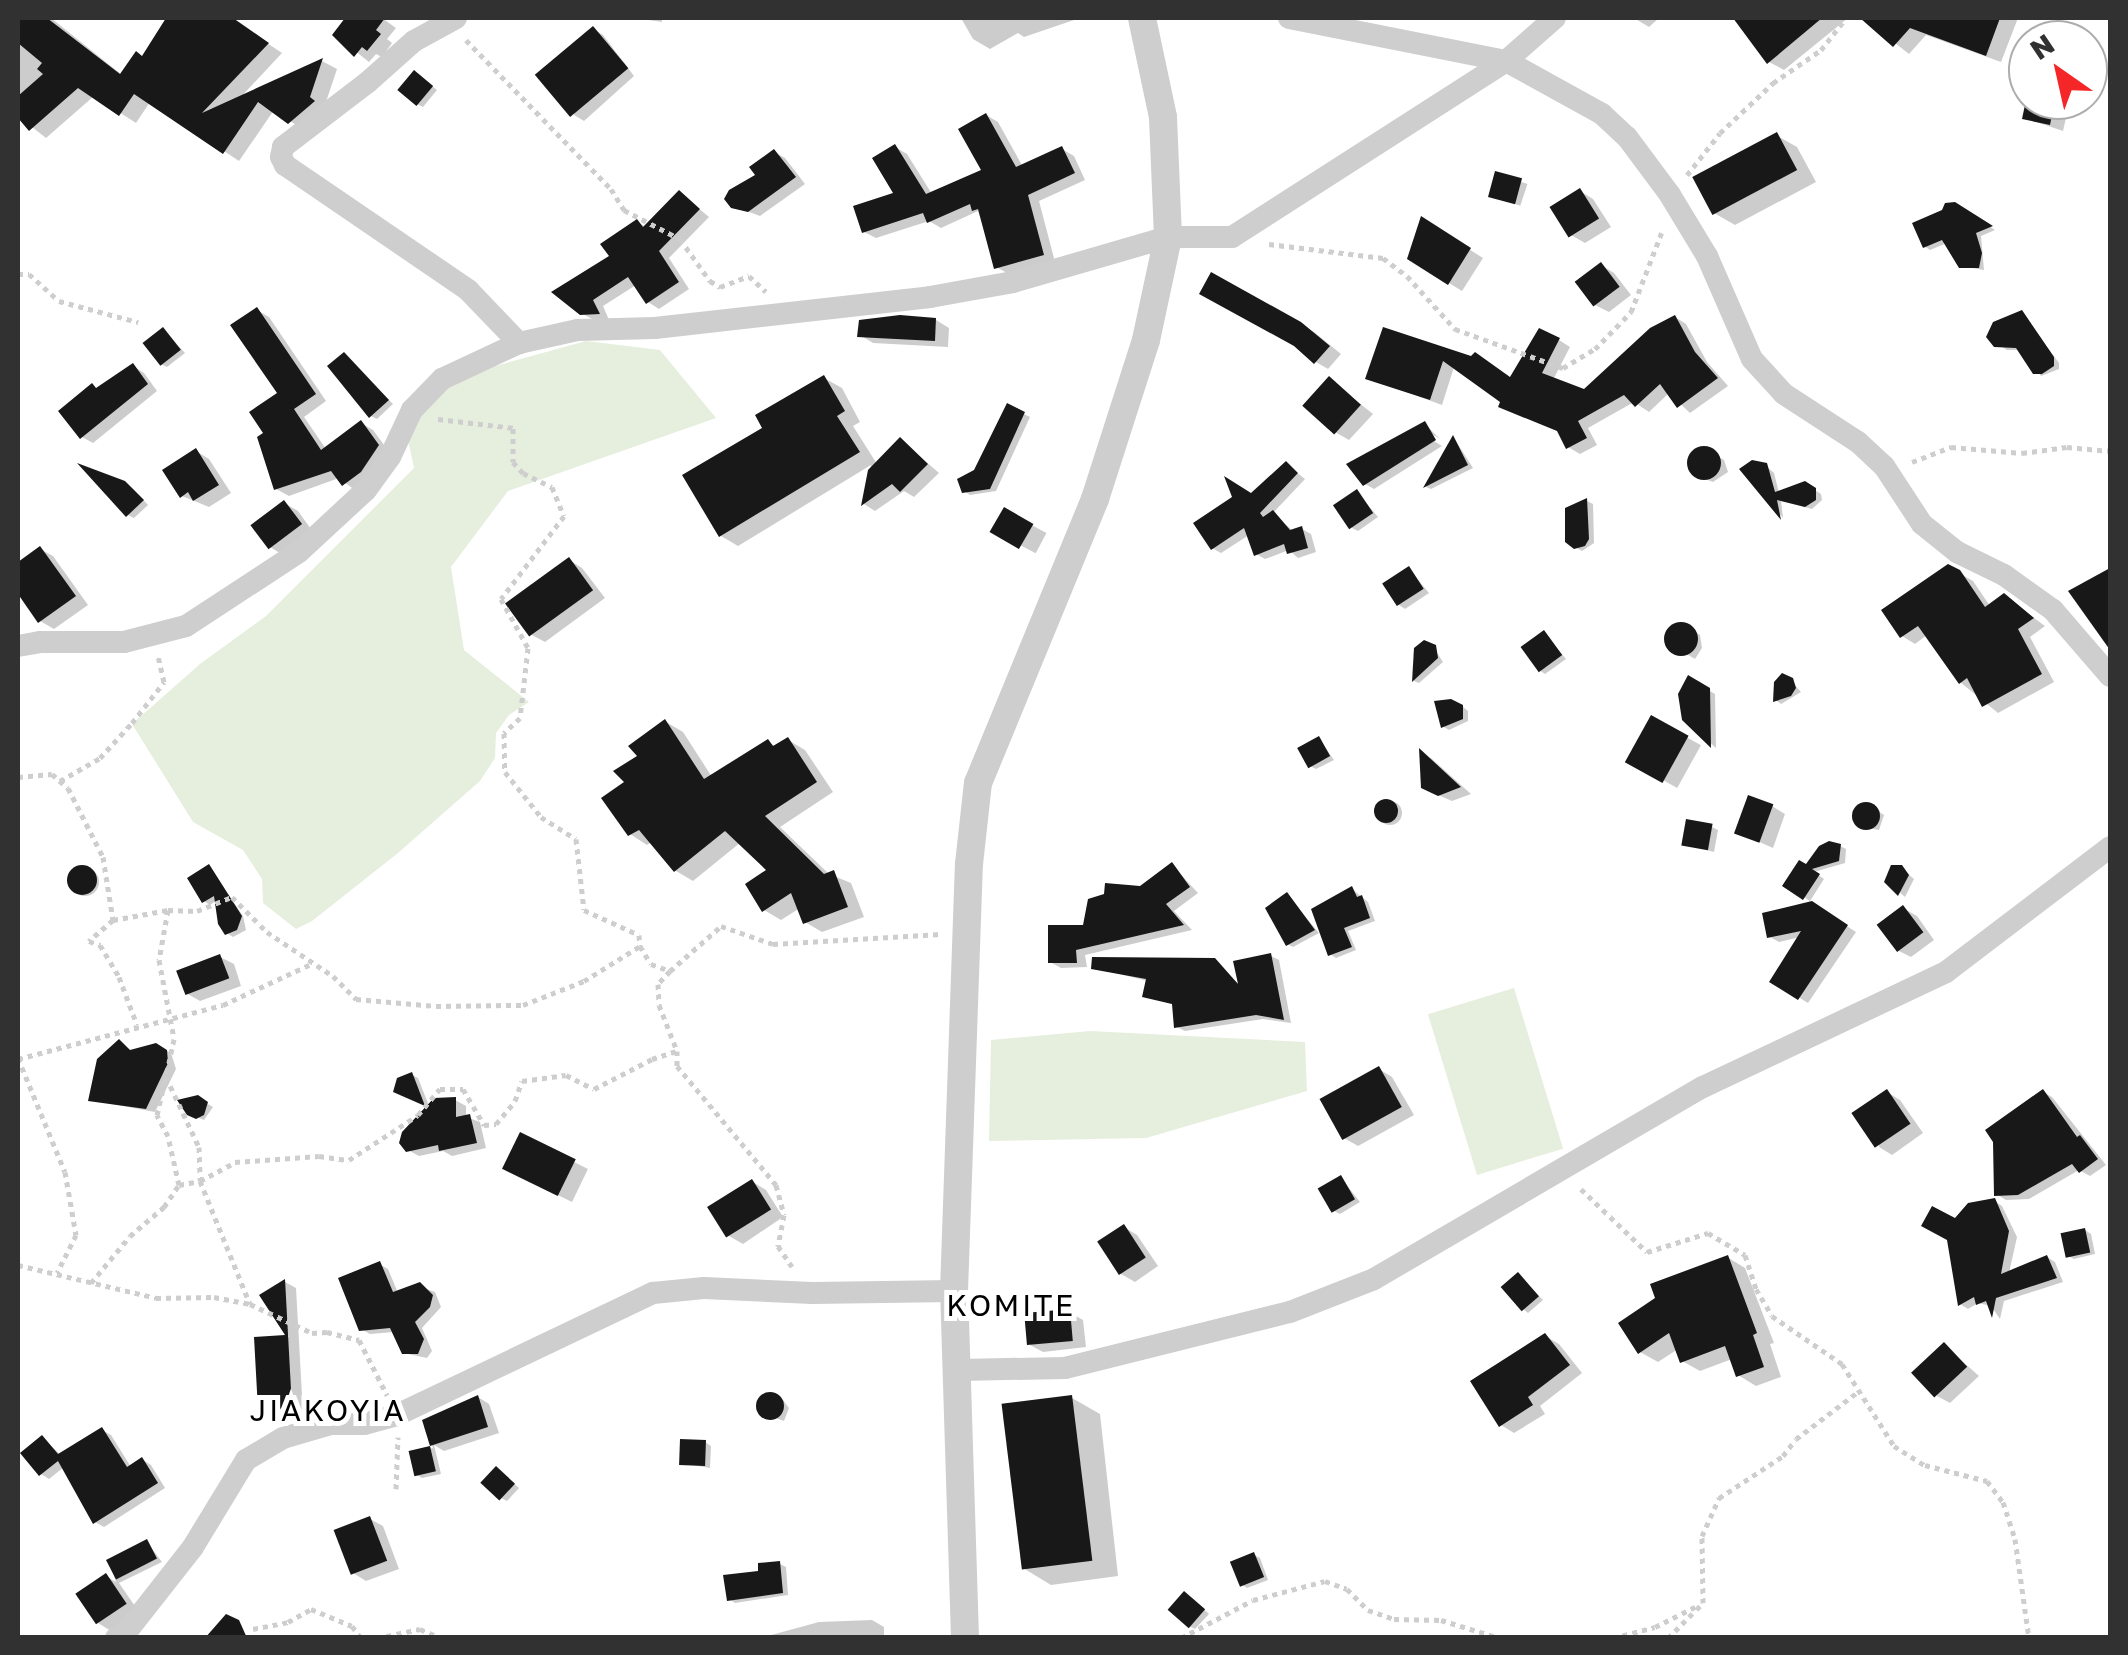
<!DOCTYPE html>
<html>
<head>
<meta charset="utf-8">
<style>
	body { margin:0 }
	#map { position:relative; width:2128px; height:1655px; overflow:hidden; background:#fff; font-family:"Golos Text",sans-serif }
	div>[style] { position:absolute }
	.green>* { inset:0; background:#e6efde; transform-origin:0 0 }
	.shadow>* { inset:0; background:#0003; transform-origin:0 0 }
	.round { border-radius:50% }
	.building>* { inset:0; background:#181818; transform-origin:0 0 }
	.path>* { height:5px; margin-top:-2.5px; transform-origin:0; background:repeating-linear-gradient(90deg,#cecece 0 5px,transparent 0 10px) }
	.minor>* { height:22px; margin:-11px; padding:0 11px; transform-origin:11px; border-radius:11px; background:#cecece }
	.tertiary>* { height:28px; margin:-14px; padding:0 14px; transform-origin:14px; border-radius:14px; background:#cecece }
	span { translate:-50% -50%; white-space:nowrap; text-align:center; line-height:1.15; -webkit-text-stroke:10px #fff; paint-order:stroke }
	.quarter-label { font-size:30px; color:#000; letter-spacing:2.5px }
	.frame { position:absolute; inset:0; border:20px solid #313131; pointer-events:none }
	.north { position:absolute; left:2008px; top:20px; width:100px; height:100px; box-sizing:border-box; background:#fff; border:2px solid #adadad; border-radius:50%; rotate:326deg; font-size:28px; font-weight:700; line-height:40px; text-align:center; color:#313131 }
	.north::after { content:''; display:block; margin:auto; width:35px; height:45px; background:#f52627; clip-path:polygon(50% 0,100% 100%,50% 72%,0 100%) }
</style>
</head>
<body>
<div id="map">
	<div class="green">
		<i style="clip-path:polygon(586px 341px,660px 350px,716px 418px,508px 491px,451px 567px,464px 650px,529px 702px,509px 715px,496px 733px,495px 758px,480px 781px,398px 853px,312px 921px,296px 929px,263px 903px,262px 879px,243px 850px,193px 822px,132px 724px,200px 664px,266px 616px,414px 468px,405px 426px,452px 378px)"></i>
		<i style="left:1514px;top:988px;width:168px;height:90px;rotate:73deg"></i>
		<i style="clip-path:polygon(1090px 1031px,1305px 1042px,1307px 1091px,1146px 1138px,989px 1141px,991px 1040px)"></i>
	</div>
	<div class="shadow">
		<i style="clip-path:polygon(18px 18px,51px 18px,122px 75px,143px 58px,169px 18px,230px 18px,282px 53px,239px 99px,322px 61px,337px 69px,324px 108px,305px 131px,274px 110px,239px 161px,150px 102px,136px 123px,94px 96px,46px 138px,18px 116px)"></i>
		<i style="clip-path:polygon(349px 18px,382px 18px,396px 28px,387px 39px,392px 43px,382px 57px,376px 54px,369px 62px,335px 35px)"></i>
		<i style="clip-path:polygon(635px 18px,662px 18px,662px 22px)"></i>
		<i style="clip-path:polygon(961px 18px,1080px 18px,1024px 37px,1018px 33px,990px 49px,973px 39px)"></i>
		<i style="clip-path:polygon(1634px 18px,1659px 18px,1649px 27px)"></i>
		<i style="clip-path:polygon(1740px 18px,1848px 18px,1784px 70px,1769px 62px,1737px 20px)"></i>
		<i style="clip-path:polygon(1863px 18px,2018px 18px,2001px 62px,1926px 35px,1909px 54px)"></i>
		<i style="clip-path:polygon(593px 29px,603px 35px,634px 76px,584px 121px,574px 115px)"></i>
		<i style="clip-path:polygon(421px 77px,437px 90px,423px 107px,417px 104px)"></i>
		<i style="clip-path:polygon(2029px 100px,2070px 100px,2063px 131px,2025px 118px)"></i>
		<i style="clip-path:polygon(986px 115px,998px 122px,1023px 167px,1062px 149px,1074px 156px,1085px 180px,1039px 201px,1055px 262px,1009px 274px,996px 267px,978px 211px,941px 228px,929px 221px,876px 238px,864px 232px,897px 195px,895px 147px,907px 154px,932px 194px,984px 171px)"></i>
		<i style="clip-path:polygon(1776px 135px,1797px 147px,1816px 182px,1735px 225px,1714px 213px)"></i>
		<i style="clip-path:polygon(774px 152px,785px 158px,805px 184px,760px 216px,733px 206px)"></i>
		<i style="left:1497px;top:174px;width:32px;height:23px;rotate:18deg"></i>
		<i style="clip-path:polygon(1580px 191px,1593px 199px,1611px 227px,1585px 243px,1571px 235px)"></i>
		<i style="clip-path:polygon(680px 193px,709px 217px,669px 258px,689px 289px,659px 309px,648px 302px,636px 285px,603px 306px,609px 320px,594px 320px,581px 313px,637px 222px,646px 227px)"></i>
		<i style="clip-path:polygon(1955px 204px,1995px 230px,1981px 236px,1984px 270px,1960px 266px,1947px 243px,1930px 250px,1924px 246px)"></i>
		<i style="clip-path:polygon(1423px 220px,1483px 258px,1462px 291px,1449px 283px)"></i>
		<i style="clip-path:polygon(1601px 265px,1614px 273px,1631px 295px,1609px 312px,1595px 305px)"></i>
		<i style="clip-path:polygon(1212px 276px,1314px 332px,1341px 354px,1328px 369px,1316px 362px)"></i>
		<i style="clip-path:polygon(257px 310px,269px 317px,326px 401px,304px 417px,326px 449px,361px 423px,373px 430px,390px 453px,356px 491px,339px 478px,289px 496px,276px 489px,267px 434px,280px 394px)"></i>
		<i style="clip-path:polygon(2022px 313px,2059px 363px,2059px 369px,2041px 376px,2020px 350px,2007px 350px,1990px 339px)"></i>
		<i style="clip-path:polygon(1675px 317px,1686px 324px,1707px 362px,1728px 386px,1690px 413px,1669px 393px,1649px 412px,1634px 402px,1588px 428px,1597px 445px,1580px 454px,1568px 447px,1560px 432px,1503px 401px,1454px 367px,1442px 405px,1368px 378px,1385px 330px,1511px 379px,1559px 340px,1570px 347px,1553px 380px,1584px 392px)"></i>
		<i style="clip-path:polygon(936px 320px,949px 328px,948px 347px,873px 343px,860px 335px)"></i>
		<i style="clip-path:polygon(164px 330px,185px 353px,167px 367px,161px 364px)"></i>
		<i style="clip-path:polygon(344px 355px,393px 404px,377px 419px,371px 416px)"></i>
		<i style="clip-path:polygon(133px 366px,144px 373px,157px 391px,93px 443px,82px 437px)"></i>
		<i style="clip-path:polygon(824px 378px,842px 388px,860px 422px,853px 426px,877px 464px,901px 440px,939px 473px,914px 497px,904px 491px,875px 511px,864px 504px,871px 465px,738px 546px,721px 536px,766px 428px)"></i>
		<i style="clip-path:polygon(1329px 379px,1373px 414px,1349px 440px,1335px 432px)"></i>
		<i style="clip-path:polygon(1008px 406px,1030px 417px,996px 491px,970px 495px,964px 491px)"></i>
		<i style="clip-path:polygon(1425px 424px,1440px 439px,1427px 431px,1424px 435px,1442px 446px,1374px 489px,1365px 484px)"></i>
		<i style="clip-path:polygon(1454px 438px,1473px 468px,1431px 489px,1426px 487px)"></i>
		<i style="clip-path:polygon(1704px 449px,1724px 460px,1728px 472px,1713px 482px,1697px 476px,1689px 464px,1692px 455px)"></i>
		<i style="clip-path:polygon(196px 451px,209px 459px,231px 493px,209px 507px,182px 496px)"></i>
		<i style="clip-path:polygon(1286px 464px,1305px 479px,1273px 513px,1293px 531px,1302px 529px,1311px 534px,1316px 552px,1298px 558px,1289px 550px,1265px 559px,1256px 554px,1249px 535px,1221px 553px,1212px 548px,1251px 495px)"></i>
		<i style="clip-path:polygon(1766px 466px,1774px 473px,1779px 493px,1805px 484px,1821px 494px,1822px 500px,1812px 509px,1781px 501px,1783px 518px,1743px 470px)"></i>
		<i style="clip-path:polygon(131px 487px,148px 505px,134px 518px,128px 515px)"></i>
		<i style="clip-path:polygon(1357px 492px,1378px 517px,1358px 531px,1352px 528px)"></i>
		<i style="clip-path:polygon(1587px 501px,1593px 504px,1594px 543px,1582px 551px,1575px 547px,1568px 510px)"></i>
		<i style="clip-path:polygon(284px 503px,298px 511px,313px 532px,283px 555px,270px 547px)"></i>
		<i style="left:1005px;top:511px;width:47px;height:23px;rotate:28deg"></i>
		<i style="clip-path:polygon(40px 549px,53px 556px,88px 605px,54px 629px,40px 621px,18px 590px,18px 565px)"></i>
		<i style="clip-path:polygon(569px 560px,582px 568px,605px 598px,545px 642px,532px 635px)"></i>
		<i style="clip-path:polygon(1948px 567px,1973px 581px,1990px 606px,2004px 596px,2045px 626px,2030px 637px,2054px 682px,1998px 713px,1960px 682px,1927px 635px,1915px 644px,1902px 636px)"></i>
		<i style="clip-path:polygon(1409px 569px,1429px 593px,1405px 609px,1399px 605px)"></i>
		<i style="clip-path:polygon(1685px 625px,1700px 635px,1702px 648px,1695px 659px,1669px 644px,1672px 629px)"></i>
		<i style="clip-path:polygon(1544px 633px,1566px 659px,1545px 674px,1539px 670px)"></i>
		<i style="clip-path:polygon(1432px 645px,1443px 662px,1419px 683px,1414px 681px,1415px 652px)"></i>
		<i style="clip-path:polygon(1789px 678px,1801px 692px,1781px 704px,1776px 700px)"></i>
		<i style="clip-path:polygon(1689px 679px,1715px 694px,1716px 748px,1684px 719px)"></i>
		<i style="clip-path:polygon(1462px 706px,1468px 711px,1468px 721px,1449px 730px,1444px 727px)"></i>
		<i style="left:1652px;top:718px;width:56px;height:49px;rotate:29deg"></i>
		<i style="clip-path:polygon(666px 722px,683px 732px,712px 777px,768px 742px,777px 747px,788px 740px,805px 750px,833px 792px,780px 827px,829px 874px,851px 883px,864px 917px,822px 932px,805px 922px,800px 908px,781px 920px,764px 910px,770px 871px,741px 842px,693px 881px,676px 871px,652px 842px,647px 845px,630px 834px,628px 782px)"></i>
		<i style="clip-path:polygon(1319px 739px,1334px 760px,1316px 769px,1310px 766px)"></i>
		<i style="clip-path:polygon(1422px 753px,1432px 759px,1471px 794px,1452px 801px,1436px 794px)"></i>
		<i class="round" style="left:1378px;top:801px;width:24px;height:24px"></i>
		<i style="clip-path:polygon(1868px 805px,1884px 815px,1879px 830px,1856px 826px,1856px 812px)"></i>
		<i style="clip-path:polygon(1772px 806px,1785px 814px,1773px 848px,1737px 832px)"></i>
		<i style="clip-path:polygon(1712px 827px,1718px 830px,1714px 852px,1684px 844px)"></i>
		<i style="clip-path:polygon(1840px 846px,1846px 849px,1845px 863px,1814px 872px,1824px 879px,1810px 901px,1785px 885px)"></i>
		<i style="clip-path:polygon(1172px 865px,1198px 893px,1174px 911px,1192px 930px,1085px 955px,1087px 967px,1061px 968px,1050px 962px,1085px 927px)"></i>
		<i style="clip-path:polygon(209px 867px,243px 916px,246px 930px,233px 937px,227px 933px,217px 900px,210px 905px,204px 901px)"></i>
		<i style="clip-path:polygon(1901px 868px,1914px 879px,1905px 897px,1887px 881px)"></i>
		<i class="round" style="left:71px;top:868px;width:28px;height:28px"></i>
		<i style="clip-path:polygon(1352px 889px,1368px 902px,1375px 921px,1348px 931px,1356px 950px,1336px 958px,1330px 954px)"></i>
		<i style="clip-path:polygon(1287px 895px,1319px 933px,1293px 947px,1287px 944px)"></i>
		<i style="clip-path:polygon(1903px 908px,1917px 916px,1934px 940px,1911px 957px,1897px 950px)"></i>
		<i style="clip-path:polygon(1822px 910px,1856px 932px,1808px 1003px,1772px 981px,1800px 937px,1779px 942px,1770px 937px)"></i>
		<i style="clip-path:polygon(1271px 956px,1279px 960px,1291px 1023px,1263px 1019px,1185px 1031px,1177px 1027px,1175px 1005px,1145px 996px,1148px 981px,1094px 968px,1214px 961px,1241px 986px)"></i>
		<i style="clip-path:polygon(220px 957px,234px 964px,241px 986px,200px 1001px,186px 993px)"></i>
		<i style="clip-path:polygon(120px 1042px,133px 1052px,161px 1048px,171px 1053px,176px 1069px,155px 1112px,91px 1100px)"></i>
		<i style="clip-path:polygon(1379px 1069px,1392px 1077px,1414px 1115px,1358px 1146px,1344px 1138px)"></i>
		<i style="clip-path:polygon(412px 1075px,418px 1078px,429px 1106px,402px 1094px)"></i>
		<i style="clip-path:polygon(1887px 1092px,1900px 1100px,1923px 1133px,1892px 1155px,1879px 1147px)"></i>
		<i style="clip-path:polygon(2043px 1092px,2052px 1097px,2106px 1165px,2090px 1176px,2079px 1170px,2029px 1199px,2006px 1200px,1996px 1194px)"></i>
		<i style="clip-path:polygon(197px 1098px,213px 1107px,204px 1120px,196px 1117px)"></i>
		<i style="clip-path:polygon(455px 1100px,466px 1106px,466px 1117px,480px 1122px,486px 1148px,452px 1156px,443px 1151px,419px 1156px,408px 1150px)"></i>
		<i style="clip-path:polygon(522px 1136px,588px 1169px,572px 1202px,519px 1176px)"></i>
		<i style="clip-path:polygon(1341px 1178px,1360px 1202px,1340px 1214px,1334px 1211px)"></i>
		<i style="clip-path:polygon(753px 1182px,766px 1190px,783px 1217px,743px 1244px,729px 1236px)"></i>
		<i style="clip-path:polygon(1994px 1201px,2002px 1206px,2017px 1237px,2009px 1273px,2047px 1257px,2055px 1262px,2063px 1282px,2004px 1301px,2000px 1319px,1991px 1306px,1978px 1303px,1968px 1309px,1960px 1304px,1955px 1221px)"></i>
		<i style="clip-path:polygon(1124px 1227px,1137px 1235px,1158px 1266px,1135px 1282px,1121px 1274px)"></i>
		<i style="clip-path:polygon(2085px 1230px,2091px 1234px,2095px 1254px,2074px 1259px,2068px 1256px)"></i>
		<i style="clip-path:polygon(1727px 1257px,1745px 1268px,1774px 1343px,1770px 1344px,1781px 1377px,1756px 1386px,1738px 1375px,1732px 1359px,1700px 1371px,1682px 1361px,1678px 1349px,1658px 1362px,1640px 1352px,1658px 1299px)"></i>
		<i style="clip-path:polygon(379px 1264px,388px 1269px,398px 1293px,414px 1285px,435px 1292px,441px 1307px,422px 1328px,432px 1351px,427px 1358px,408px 1354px,394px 1332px,370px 1334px,361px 1329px)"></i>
		<i style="clip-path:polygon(1518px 1275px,1543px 1300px,1528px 1313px,1523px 1309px)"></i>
		<i style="clip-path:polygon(285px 1282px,296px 1288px,303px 1413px,272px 1415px,260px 1408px,256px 1339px,289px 1337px,263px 1295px)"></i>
		<i style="clip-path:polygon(1069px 1312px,1083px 1320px,1086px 1347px,1043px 1352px,1030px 1345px)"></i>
		<i style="clip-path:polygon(1545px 1336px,1559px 1344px,1582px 1373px,1540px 1406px,1545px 1414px,1514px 1433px,1501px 1425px)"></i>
		<i style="clip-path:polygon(1944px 1345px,1979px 1376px,1950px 1403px,1937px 1396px)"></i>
		<i style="clip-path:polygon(767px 1395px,783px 1400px,789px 1408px,784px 1421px,762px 1413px,760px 1400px)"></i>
		<i style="clip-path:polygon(478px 1397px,489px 1404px,499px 1433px,444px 1451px,434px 1445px,441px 1474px,422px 1478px,417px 1475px,412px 1453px,433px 1448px,425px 1421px)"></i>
		<i style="clip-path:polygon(1072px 1398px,1100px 1414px,1118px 1576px,1051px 1585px,1023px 1568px)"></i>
		<i style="clip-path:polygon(102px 1430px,111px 1435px,131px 1467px,143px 1460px,151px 1465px,165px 1488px,104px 1527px,95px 1522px,64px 1467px,49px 1479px,41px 1474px,42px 1438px,61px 1455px)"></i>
		<i style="clip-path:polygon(705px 1442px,711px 1446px,710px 1468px,682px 1463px)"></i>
		<i style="clip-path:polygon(502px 1473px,519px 1488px,507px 1501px,501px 1498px)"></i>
		<i style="clip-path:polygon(370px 1519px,383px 1526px,399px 1569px,366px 1581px,353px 1573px)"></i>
		<i style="clip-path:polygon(147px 1542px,162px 1562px,119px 1583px,139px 1612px,111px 1631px,98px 1623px,106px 1576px,116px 1582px,109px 1561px)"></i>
		<i style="clip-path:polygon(1254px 1555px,1260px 1558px,1268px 1580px,1247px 1588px,1241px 1584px)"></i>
		<i style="clip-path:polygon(780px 1564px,786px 1567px,788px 1595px,735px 1603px,729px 1599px)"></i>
		<i style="clip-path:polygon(1191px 1597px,1209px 1614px,1195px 1629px,1189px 1626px)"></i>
		<i style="clip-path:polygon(872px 1620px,884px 1627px,884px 1638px,760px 1638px,819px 1622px)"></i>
	</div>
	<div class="building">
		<i style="clip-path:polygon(18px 18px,47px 18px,120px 74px,136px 51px,142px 56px,166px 18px,233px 18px,269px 43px,202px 113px,323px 58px,310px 97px,315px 101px,288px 124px,258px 102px,223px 154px,134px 94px,119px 116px,78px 88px,29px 131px,18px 118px,18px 96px,43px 74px,37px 69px,42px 63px,18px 43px)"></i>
		<i style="clip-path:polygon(345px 18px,385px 18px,376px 30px,381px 34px,367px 51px,362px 47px,354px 57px,332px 35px)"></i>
		<i style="clip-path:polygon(1733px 18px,1822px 18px,1767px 64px)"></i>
		<i style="clip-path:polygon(1860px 18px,2000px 18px,1986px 56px,1910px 28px,1893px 47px)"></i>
		<i style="left:593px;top:26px;width:55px;height:76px;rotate:50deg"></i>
		<i style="left:414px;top:70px;width:25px;height:26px;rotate:40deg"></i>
		<i style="clip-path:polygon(2026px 100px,2055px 100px,2050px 125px,2022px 119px)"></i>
		<i style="clip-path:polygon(986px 113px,1016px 167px,1062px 146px,1075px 173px,1028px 195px,1044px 255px,994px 269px,978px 209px,972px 211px,970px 204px,927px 223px,923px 213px,862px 233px,853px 206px,893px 193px,872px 158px,895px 144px,926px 194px,981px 170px,958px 129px)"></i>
		<i style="left:1777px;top:132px;width:43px;height:96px;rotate:62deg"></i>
		<i style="clip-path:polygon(774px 149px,796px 177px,748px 212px,731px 208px,724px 199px,729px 190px,755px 175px,749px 167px)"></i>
		<i style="left:1495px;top:171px;width:28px;height:27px;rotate:15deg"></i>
		<i style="left:1580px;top:188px;width:36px;height:36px;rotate:58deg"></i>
		<i style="clip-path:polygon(679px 190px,700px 209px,659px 251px,679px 282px,646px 304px,628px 277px,593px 300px,600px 314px,580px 315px,551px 292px,609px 256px,600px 244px,637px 219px,643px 227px)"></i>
		<i style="clip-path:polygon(1955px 202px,1993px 226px,1976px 233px,1982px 253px,1979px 268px,1959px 268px,1942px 240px,1923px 248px,1912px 223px,1942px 210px,1945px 203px)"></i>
		<i style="clip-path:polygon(1421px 216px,1471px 248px,1448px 285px,1407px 259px)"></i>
		<i style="left:1601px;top:262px;width:31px;height:33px;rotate:53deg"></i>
		<i style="clip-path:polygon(1211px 272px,1301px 322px,1330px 346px,1314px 364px,1294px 346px,1199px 294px)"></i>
		<i style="clip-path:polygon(257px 307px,316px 394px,294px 409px,321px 450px,361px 420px,379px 445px,361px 472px,342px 486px,331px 471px,274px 490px,257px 437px,263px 433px,249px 412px,277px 393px,230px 325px)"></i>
		<i style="clip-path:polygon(2022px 310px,2054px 357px,2054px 366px,2042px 374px,2033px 374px,2016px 348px,1994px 347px,1986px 337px,1993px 322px)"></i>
		<i style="clip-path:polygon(900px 315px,936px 318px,935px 341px,857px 337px,859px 320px)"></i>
		<i style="clip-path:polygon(1675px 315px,1695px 352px,1718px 378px,1677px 408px,1660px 384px,1635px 407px,1624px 395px,1578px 421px,1587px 438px,1566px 449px,1557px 431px,1498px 407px,1500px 402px,1443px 361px,1430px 400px,1365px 379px,1383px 327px,1471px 356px,1475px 352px,1510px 377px,1539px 328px,1560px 338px,1542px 373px,1584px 389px,1650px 328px)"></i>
		<i style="left:163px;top:327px;width:29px;height:26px;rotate:52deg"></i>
		<i style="clip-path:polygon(344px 352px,389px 400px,369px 418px,327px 366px)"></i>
		<i style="clip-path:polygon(133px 363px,148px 384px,80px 439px,58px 411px,92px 383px,96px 388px)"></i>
		<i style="clip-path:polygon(824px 375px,845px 411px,837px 416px,860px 452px,719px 537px,682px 475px,762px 428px,755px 415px)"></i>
		<i style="left:1329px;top:376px;width:43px;height:40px;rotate:42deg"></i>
		<i style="clip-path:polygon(1007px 403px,1025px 412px,990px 489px,962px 493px,957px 479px,974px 470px)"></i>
		<i style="clip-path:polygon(1425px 421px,1436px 440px,1363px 486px,1346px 464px)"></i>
		<i style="clip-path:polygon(1453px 435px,1468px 465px,1423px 488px)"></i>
		<i style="clip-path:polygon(900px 437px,928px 464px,900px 492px,892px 484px,861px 506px,868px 470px)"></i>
		<i class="round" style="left:1687px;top:446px;width:34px;height:34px"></i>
		<i style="clip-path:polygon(196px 448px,219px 485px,193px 501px,188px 492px,180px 498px,162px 470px)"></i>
		<i style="clip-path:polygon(1752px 460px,1767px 463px,1775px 492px,1805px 481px,1816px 488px,1816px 500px,1805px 507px,1777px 500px,1781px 520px,1739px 469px)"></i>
		<i style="clip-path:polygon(1286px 461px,1298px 473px,1260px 513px,1263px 517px,1273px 510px,1290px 530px,1302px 526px,1308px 548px,1287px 554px,1284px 544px,1254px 556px,1244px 528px,1211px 550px,1193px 523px,1232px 497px,1224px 476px,1251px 493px)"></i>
		<i style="clip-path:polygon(77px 463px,125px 481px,144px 500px,126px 517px)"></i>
		<i style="left:1357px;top:489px;width:29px;height:29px;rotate:56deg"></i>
		<i style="clip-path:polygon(1587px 498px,1589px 539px,1585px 546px,1574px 549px,1565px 542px,1565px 508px)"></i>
		<i style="left:284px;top:500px;width:30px;height:42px;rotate:53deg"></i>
		<i style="left:1004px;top:507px;width:34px;height:29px;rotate:30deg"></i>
		<i style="clip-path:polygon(40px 546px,76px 596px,38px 623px,18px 594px,18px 562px)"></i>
		<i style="left:569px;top:557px;width:41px;height:79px;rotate:54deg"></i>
		<i style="clip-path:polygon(1948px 564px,1960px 570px,1985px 607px,2004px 593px,2034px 618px,2018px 629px,2042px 674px,1982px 707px,1967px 678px,1959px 684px,1918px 626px,1900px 638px,1881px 610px)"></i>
		<i style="left:1409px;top:566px;width:27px;height:32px;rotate:57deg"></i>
		<i style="clip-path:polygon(2110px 568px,2110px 650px,2068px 591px)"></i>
		<i class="round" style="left:1664px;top:622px;width:34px;height:34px"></i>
		<i style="left:1544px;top:630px;width:31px;height:29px;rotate:54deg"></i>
		<i style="clip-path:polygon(1424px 640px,1436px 645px,1438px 658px,1412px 682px,1414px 648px)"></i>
		<i style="clip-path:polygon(1782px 673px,1793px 678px,1796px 688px,1791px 696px,1773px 702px,1774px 682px)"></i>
		<i style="clip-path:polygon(1688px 675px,1710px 688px,1711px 748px,1682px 720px,1678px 694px)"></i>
		<i style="clip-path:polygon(1451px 699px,1463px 705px,1463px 719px,1441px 728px,1434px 701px)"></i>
		<i style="left:1651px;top:715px;width:43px;height:54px;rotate:29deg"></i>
		<i style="clip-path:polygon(665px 719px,704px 779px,768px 739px,773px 746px,788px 737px,817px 782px,765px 816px,824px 874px,834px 870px,848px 907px,803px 924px,791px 893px,762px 912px,745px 884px,766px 870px,725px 831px,674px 872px,639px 830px,628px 836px,601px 798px,624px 782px,613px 771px,637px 756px,628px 746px)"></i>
		<i style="left:1319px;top:736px;width:23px;height:25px;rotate:61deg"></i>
		<i style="clip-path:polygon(1419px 748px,1461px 787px,1438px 796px,1421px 788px)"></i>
		<i style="left:1748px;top:795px;width:27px;height:41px;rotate:20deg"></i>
		<i class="round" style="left:1374px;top:799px;width:24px;height:24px"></i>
		<i class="round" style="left:1852px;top:802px;width:28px;height:28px"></i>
		<i style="left:1686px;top:819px;width:27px;height:27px;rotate:10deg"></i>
		<i style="clip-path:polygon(1829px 841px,1841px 844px,1839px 861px,1812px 869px,1820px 874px,1803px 900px,1782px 886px,1799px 860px,1806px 864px,1819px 846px)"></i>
		<i style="clip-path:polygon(1172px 862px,1190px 887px,1166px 904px,1184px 925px,1076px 950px,1077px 963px,1048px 963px,1048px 925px,1083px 925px,1088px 899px,1104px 894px,1105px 883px,1140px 886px)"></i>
		<i style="clip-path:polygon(209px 864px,242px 916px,237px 930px,225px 935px,218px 924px,214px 896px,202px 903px,187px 878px)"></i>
		<i style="clip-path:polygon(1891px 865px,1902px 865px,1909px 875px,1898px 896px,1884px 882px)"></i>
		<i class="round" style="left:67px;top:865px;width:30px;height:30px"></i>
		<i style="clip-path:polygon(1352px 886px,1357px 897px,1362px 895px,1370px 918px,1344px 928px,1352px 947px,1328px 956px,1311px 909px)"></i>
		<i style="clip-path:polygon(1287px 892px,1315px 930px,1286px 946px,1265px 908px)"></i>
		<i style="clip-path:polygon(1812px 901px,1848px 925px,1798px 1000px,1769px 982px,1801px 931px,1767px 938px,1762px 913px)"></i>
		<i style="left:1903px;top:905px;width:34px;height:33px;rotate:53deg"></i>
		<i style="clip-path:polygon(1271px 953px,1284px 1020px,1256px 1015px,1174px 1028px,1172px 1004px,1142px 997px,1146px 979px,1091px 969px,1092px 957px,1215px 958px,1238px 984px,1233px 961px)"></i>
		<i style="left:220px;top:954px;width:26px;height:47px;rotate:69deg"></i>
		<i style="clip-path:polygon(119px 1039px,130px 1050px,156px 1043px,167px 1050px,168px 1063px,146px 1109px,88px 1101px,97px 1059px)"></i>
		<i style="left:1379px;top:1066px;width:47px;height:68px;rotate:61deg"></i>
		<i style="clip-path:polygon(412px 1072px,425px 1106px,393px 1092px,397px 1078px)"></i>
		<i style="left:1887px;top:1089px;width:42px;height:43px;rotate:56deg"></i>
		<i style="clip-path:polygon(2043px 1089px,2077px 1137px,2080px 1135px,2098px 1159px,2079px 1173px,2072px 1164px,2018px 1195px,1994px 1196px,1993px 1142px,1985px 1130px)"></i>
		<i style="clip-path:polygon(198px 1095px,208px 1102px,204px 1115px,196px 1119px,187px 1115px,177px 1100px)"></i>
		<i style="clip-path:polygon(456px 1097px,456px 1117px,470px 1114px,477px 1143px,439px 1151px,438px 1145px,406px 1152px,399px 1143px,402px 1132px,434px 1098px)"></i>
		<i style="left:520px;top:1132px;width:62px;height:41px;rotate:26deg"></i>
		<i style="left:1341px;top:1175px;width:28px;height:27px;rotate:60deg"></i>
		<i style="left:752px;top:1179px;width:36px;height:53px;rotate:58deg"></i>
		<i style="clip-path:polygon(1995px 1198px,2009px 1231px,2001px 1274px,2047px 1255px,2057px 1278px,1996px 1298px,1992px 1318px,1986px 1301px,1976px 1305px,1974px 1297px,1958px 1306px,1947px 1240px,1921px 1226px,1932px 1206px,1955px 1218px,1968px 1203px)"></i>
		<i style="left:1124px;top:1224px;width:40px;height:32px;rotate:57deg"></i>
		<i style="left:2085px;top:1228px;width:25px;height:25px;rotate:78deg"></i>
		<i style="clip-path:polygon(1728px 1255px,1757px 1333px,1753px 1335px,1764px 1367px,1736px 1377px,1725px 1346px,1680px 1363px,1669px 1333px,1638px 1354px,1618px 1323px,1655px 1298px,1650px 1284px)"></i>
		<i style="clip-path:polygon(380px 1261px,393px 1292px,420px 1282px,433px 1295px,430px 1307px,415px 1322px,424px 1339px,418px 1354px,402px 1354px,390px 1328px,359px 1331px,338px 1278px)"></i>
		<i style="left:1518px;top:1272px;width:32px;height:23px;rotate:49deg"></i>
		<i style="clip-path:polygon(285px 1279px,292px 1408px,258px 1410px,254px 1337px,285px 1335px,259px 1295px)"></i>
		<i style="left:1070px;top:1309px;width:32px;height:46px;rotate:85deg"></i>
		<i style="clip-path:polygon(1545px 1333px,1570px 1365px,1528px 1397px,1533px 1405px,1499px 1427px,1470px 1381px)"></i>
		<i style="left:1944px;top:1342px;width:34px;height:45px;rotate:47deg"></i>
		<i class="round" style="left:756px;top:1392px;width:28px;height:28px"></i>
		<i style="clip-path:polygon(478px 1395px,488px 1427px,430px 1446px,422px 1420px)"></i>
		<i style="left:1072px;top:1395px;width:167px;height:71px;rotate:83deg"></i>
		<i style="clip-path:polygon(102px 1427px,127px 1467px,142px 1457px,158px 1483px,93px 1524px,58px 1461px,39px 1476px,20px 1453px,42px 1435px,58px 1454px)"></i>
		<i style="left:680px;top:1439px;width:26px;height:26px;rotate:2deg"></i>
		<i style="left:430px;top:1446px;width:26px;height:22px;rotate:77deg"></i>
		<i style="left:496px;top:1466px;width:26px;height:23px;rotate:43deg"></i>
		<i style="left:370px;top:1516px;width:48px;height:39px;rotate:69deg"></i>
		<i style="left:147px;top:1539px;width:22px;height:46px;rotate:63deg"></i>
		<i style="left:1254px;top:1552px;width:27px;height:26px;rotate:68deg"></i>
		<i style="clip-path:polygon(780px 1561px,783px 1593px,727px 1601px,723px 1575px,758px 1571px,758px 1563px)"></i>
		<i style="left:106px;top:1573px;width:37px;height:37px;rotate:56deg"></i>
		<i style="left:1184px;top:1591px;width:28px;height:25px;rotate:41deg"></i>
		<i style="clip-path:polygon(226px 1614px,239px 1620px,247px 1638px,205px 1638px)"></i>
	</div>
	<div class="path">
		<i style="left:466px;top:40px;width:208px;rotate:45.8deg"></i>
		<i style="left:611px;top:189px;width:25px;rotate:58deg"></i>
		<i style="left:624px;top:210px;width:63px;rotate:27.4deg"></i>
		<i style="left:680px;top:239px;width:52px;rotate:54.5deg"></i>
		<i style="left:710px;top:281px;width:12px;rotate:31deg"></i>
		<i style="left:720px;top:287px;width:31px;rotate:-21deg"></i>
		<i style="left:749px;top:276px;width:23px;rotate:43deg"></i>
		<i style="left:1687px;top:175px;width:53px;rotate:-51.8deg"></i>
		<i style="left:1720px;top:133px;width:73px;rotate:-43.3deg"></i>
		<i style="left:1773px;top:83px;width:58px;rotate:-34.5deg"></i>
		<i style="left:1821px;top:50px;width:41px;rotate:-52deg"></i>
		<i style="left:1269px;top:244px;width:115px;rotate:7deg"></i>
		<i style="left:1383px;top:258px;width:30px;rotate:37deg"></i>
		<i style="left:1407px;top:276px;width:72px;rotate:47.8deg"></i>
		<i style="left:1455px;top:329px;width:115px;rotate:19.9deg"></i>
		<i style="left:1563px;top:368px;width:37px;rotate:-31deg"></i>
		<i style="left:1595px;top:349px;width:52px;rotate:-45.8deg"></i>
		<i style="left:1631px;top:312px;width:89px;rotate:-68.9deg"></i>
		<i style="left:18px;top:274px;width:11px"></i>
		<i style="left:29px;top:274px;width:40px;rotate:42deg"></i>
		<i style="left:59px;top:301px;width:82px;rotate:14.9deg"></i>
		<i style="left:438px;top:419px;width:76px;rotate:6.8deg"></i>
		<i style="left:513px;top:428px;width:34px;rotate:90deg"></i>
		<i style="left:513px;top:462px;width:15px;rotate:48deg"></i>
		<i style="left:523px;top:473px;width:32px;rotate:26deg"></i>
		<i style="left:552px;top:487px;width:31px;rotate:68deg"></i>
		<i style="left:564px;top:516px;width:104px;rotate:127.2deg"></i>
		<i style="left:501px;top:599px;width:56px;rotate:61.1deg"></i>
		<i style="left:528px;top:648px;width:70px;rotate:96.5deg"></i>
		<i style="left:520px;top:718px;width:22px;rotate:137deg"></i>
		<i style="left:504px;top:733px;width:39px;rotate:89deg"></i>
		<i style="left:505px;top:772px;width:58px;rotate:51.3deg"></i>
		<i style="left:541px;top:817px;width:41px;rotate:32.2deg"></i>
		<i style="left:576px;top:839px;width:71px;rotate:83.6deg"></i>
		<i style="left:584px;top:910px;width:60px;rotate:24.4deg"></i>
		<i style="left:639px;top:935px;width:11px;rotate:85deg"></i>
		<i style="left:640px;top:946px;width:21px;rotate:59deg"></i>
		<i style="left:651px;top:964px;width:20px;rotate:20deg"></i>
		<i style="left:670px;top:971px;width:18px;rotate:133deg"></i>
		<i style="left:658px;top:984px;width:21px;rotate:87deg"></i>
		<i style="left:659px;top:1005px;width:49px;rotate:68.6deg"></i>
		<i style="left:677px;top:1051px;width:15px;rotate:90deg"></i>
		<i style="left:677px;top:1066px;width:155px;rotate:50.2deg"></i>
		<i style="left:776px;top:1185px;width:31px;rotate:75deg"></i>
		<i style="left:784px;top:1215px;width:32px;rotate:101deg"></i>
		<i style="left:778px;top:1246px;width:25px;rotate:56deg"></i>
		<i style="left:1912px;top:462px;width:42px;rotate:-21deg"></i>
		<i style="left:1951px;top:447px;width:71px;rotate:4.8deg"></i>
		<i style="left:2022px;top:453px;width:45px;rotate:-7.6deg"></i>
		<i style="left:2067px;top:447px;width:43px;rotate:5.3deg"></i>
		<i style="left:18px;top:777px;width:34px;rotate:-5deg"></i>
		<i style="left:52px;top:774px;width:21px;rotate:41deg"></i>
		<i style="left:68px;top:788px;width:77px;rotate:63.1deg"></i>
		<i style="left:103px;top:857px;width:64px;rotate:81deg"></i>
		<i style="left:113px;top:920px;width:56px;rotate:-10.3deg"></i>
		<i style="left:168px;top:910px;width:29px;rotate:2deg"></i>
		<i style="left:197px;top:911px;width:38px;rotate:-22deg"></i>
		<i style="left:232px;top:897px;width:49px;rotate:45deg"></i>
		<i style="left:267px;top:932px;width:79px;rotate:33.7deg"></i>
		<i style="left:333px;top:976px;width:33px;rotate:45deg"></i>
		<i style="left:356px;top:999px;width:80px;rotate:5deg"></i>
		<i style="left:436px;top:1006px;width:87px;rotate:-0.7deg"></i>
		<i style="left:523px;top:1005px;width:66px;rotate:-21.5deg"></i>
		<i style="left:584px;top:981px;width:66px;rotate:-32deg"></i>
		<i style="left:60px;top:781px;width:46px;rotate:-29.9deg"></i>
		<i style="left:100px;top:758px;width:47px;rotate:-47.6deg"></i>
		<i style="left:132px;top:723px;width:52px;rotate:-52deg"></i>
		<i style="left:164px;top:682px;width:27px;rotate:-103deg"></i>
		<i style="left:168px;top:910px;width:51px;rotate:100.2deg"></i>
		<i style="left:159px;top:960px;width:80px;rotate:79.2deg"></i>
		<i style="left:174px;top:1039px;width:39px;rotate:102deg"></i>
		<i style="left:166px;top:1077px;width:77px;rotate:64.8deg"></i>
		<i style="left:199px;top:1147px;width:34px;rotate:88deg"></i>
		<i style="left:200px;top:1181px;width:133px;rotate:67.9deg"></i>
		<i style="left:113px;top:920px;width:32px;rotate:139deg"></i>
		<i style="left:89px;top:941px;width:12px;rotate:20deg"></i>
		<i style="left:100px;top:945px;width:37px;rotate:59deg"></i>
		<i style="left:119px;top:977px;width:51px;rotate:69.4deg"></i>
		<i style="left:670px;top:971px;width:68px;rotate:-41.4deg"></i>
		<i style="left:721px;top:926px;width:55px;rotate:19.1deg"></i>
		<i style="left:773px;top:944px;width:168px;rotate:-3.4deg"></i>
		<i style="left:18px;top:1058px;width:123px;rotate:67.6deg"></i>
		<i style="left:65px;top:1172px;width:64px;rotate:80.1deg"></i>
		<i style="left:76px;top:1235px;width:42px;rotate:116.6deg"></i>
		<i style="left:18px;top:1059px;width:212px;rotate:-14.8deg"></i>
		<i style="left:223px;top:1005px;width:99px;rotate:-25deg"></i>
		<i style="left:179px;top:1185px;width:21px;rotate:-11deg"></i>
		<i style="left:200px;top:1181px;width:40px;rotate:-28deg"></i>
		<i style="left:235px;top:1162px;width:84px;rotate:-4.1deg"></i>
		<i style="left:319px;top:1156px;width:30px;rotate:8deg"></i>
		<i style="left:349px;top:1160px;width:82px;rotate:-33.1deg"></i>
		<i style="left:418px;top:1115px;width:34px;rotate:-50deg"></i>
		<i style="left:440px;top:1089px;width:23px"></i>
		<i style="left:463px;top:1089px;width:42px;rotate:59.7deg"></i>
		<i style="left:484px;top:1125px;width:12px;rotate:-5deg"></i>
		<i style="left:496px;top:1124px;width:30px;rotate:-50deg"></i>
		<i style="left:515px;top:1101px;width:21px;rotate:-71deg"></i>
		<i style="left:522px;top:1081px;width:44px;rotate:-7.8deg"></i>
		<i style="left:566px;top:1075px;width:31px;rotate:27deg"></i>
		<i style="left:594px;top:1089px;width:65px;rotate:-27.3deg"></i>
		<i style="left:652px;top:1059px;width:26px;rotate:-18deg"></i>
		<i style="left:1581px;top:1189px;width:91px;rotate:43.7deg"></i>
		<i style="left:1647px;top:1252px;width:64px;rotate:-17.3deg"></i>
		<i style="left:1708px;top:1233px;width:43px;rotate:30.7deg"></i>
		<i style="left:1745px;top:1255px;width:36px;rotate:72deg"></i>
		<i style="left:1756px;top:1289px;width:31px;rotate:59deg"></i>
		<i style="left:1772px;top:1316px;width:85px;rotate:34.4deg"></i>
		<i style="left:1842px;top:1364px;width:97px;rotate:57.6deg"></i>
		<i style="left:1894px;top:1446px;width:36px;rotate:32deg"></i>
		<i style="left:1925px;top:1465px;width:64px;rotate:14.5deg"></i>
		<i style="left:1987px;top:1481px;width:26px;rotate:53deg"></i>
		<i style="left:2003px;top:1502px;width:39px;rotate:72deg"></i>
		<i style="left:2015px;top:1539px;width:100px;rotate:82deg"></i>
		<i style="left:18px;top:1265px;width:142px;rotate:13.4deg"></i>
		<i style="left:156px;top:1298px;width:58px;rotate:-1deg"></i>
		<i style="left:214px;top:1297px;width:37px;rotate:11deg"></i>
		<i style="left:250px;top:1304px;width:68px;rotate:25.1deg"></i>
		<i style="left:312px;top:1333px;width:15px;rotate:-4deg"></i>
		<i style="left:327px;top:1332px;width:33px;rotate:14deg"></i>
		<i style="left:359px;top:1340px;width:62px;rotate:63deg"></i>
		<i style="left:91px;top:1283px;width:61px;rotate:-50.3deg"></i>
		<i style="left:130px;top:1236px;width:45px;rotate:-40.5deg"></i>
		<i style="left:164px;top:1207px;width:27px;rotate:-56deg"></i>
		<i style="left:179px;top:1185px;width:50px;rotate:-102.7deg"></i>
		<i style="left:168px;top:1136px;width:24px;rotate:-118deg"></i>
		<i style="left:157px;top:1115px;width:39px;rotate:-77deg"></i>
		<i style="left:396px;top:1489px;width:52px;rotate:-87.8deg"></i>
		<i style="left:253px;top:1629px;width:36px;rotate:-11deg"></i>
		<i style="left:288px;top:1622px;width:26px;rotate:-29deg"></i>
		<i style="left:311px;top:1609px;width:44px;rotate:22.5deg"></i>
		<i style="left:352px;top:1626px;width:15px;rotate:53deg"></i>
		<i style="left:377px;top:1638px;width:44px;rotate:-11.8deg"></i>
		<i style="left:420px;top:1629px;width:23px;rotate:23deg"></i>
		<i style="left:1181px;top:1638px;width:81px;rotate:-27.8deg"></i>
		<i style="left:1253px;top:1600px;width:74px;rotate:-14.8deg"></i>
		<i style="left:1325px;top:1581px;width:23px;rotate:20deg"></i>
		<i style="left:1347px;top:1589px;width:30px;rotate:45deg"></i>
		<i style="left:1368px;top:1610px;width:28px;rotate:19deg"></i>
		<i style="left:1394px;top:1619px;width:47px;rotate:1.2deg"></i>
		<i style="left:1441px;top:1620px;width:62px;rotate:17deg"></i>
		<i style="left:1613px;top:1638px;width:43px;rotate:-14.7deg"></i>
		<i style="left:1655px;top:1627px;width:49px;rotate:-26.6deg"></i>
		<i style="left:1668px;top:1638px;width:49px;rotate:-45deg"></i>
		<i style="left:1703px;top:1603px;width:67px;rotate:-90.9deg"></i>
		<i style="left:1702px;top:1536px;width:42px;rotate:-65.9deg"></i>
		<i style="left:1719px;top:1498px;width:77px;rotate:-33.3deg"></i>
		<i style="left:1783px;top:1456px;width:21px;rotate:-53deg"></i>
		<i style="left:1796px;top:1439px;width:79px;rotate:-37.3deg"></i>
	</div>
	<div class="minor">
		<i style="left:456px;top:18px;width:48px;rotate:151.3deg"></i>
		<i style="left:414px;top:41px;width:62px;rotate:138.3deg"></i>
		<i style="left:368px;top:82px;width:107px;rotate:142.6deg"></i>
		<i style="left:283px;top:147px;width:10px;rotate:101deg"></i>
		<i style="left:281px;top:157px;width:9px;rotate:63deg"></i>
		<i style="left:285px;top:165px;width:222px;rotate:34.3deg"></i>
		<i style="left:468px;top:290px;width:74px;rotate:46.1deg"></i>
		<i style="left:1289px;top:18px;width:221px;rotate:11.2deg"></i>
		<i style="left:1506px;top:61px;width:110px;rotate:28.9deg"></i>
		<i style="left:1602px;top:114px;width:34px;rotate:43deg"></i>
		<i style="left:1627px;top:137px;width:72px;rotate:53.4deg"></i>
		<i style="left:1670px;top:195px;width:71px;rotate:58.8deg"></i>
		<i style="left:1707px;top:256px;width:112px;rotate:66.4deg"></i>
		<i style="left:1752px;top:359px;width:47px;rotate:47.6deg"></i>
		<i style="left:1784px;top:394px;width:88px;rotate:33deg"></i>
		<i style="left:1858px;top:442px;width:35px;rotate:43deg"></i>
		<i style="left:1884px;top:466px;width:69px;rotate:56.8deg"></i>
		<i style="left:1922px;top:524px;width:45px;rotate:38.7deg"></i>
		<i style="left:1957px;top:552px;width:52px;rotate:26.1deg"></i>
		<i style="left:2004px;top:575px;width:60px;rotate:35.5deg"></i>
		<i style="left:2053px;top:610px;width:87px;rotate:49.2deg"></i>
		<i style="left:18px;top:646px;width:22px;rotate:-10deg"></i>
		<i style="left:40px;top:642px;width:84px"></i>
		<i style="left:124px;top:642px;width:64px;rotate:-14.5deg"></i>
		<i style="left:186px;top:626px;width:135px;rotate:-33.2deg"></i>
		<i style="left:299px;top:552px;width:91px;rotate:-42.8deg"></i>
		<i style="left:366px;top:490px;width:41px;rotate:-54deg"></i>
		<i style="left:390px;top:457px;width:52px;rotate:-64.9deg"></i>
		<i style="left:412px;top:410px;width:43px;rotate:-45.9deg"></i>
		<i style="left:442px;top:379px;width:85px;rotate:-25.1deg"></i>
		<i style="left:519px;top:343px;width:60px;rotate:-12.4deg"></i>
		<i style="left:578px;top:330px;width:77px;rotate:-1.5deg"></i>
		<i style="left:655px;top:328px;width:277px;rotate:-6.4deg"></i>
		<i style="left:930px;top:297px;width:84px;rotate:-10.2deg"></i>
		<i style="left:1013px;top:282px;width:161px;rotate:-16.2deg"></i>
		<i style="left:1168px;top:237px;width:64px"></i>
		<i style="left:1232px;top:237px;width:326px;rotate:-32.7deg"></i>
		<i style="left:1506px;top:61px;width:65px;rotate:-41.3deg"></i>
		<i style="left:959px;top:1370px;width:106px;rotate:-1.1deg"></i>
		<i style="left:1065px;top:1368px;width:232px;rotate:-14deg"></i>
		<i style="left:1290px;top:1312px;width:90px;rotate:-21.4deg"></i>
		<i style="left:1374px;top:1279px;width:381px;rotate:-30.3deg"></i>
		<i style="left:1703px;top:1087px;width:269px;rotate:-25.3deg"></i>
		<i style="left:1946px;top:972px;width:206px;rotate:-37.3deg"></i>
		<i style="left:116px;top:1638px;width:14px;rotate:-34deg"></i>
		<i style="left:128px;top:1630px;width:105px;rotate:-51.9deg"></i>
		<i style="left:193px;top:1547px;width:102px;rotate:-58.7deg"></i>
		<i style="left:246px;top:1460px;width:43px;rotate:-30.7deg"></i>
		<i style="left:283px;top:1438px;width:50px;rotate:-16.3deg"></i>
		<i style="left:331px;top:1424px;width:33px"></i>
		<i style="left:364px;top:1424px;width:34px;rotate:-15deg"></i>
		<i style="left:397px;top:1415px;width:284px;rotate:-25.5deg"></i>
		<i style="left:653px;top:1293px;width:51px;rotate:-5.6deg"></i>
		<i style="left:704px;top:1288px;width:108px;rotate:2.7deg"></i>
		<i style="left:812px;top:1293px;width:142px;rotate:-0.8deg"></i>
	</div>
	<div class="tertiary">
		<i style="left:965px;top:1638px;width:347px;rotate:-91.8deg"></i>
		<i style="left:954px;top:1291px;width:427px;rotate:-88deg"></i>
		<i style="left:969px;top:864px;width:81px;rotate:-83.7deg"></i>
		<i style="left:978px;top:783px;width:307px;rotate:-67.6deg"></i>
		<i style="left:1095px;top:499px;width:167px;rotate:-72.2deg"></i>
		<i style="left:1146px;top:340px;width:105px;rotate:-77.9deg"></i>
		<i style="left:1168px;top:237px;width:120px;rotate:-92.4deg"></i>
		<i style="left:1163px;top:117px;width:101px;rotate:-102deg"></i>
	</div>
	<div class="quarter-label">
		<span style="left:1011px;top:1305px">KOMITE</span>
		<span style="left:328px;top:1410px">JIAKOYIA</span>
	</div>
	<div class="frame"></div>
	<div class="north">N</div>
</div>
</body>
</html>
